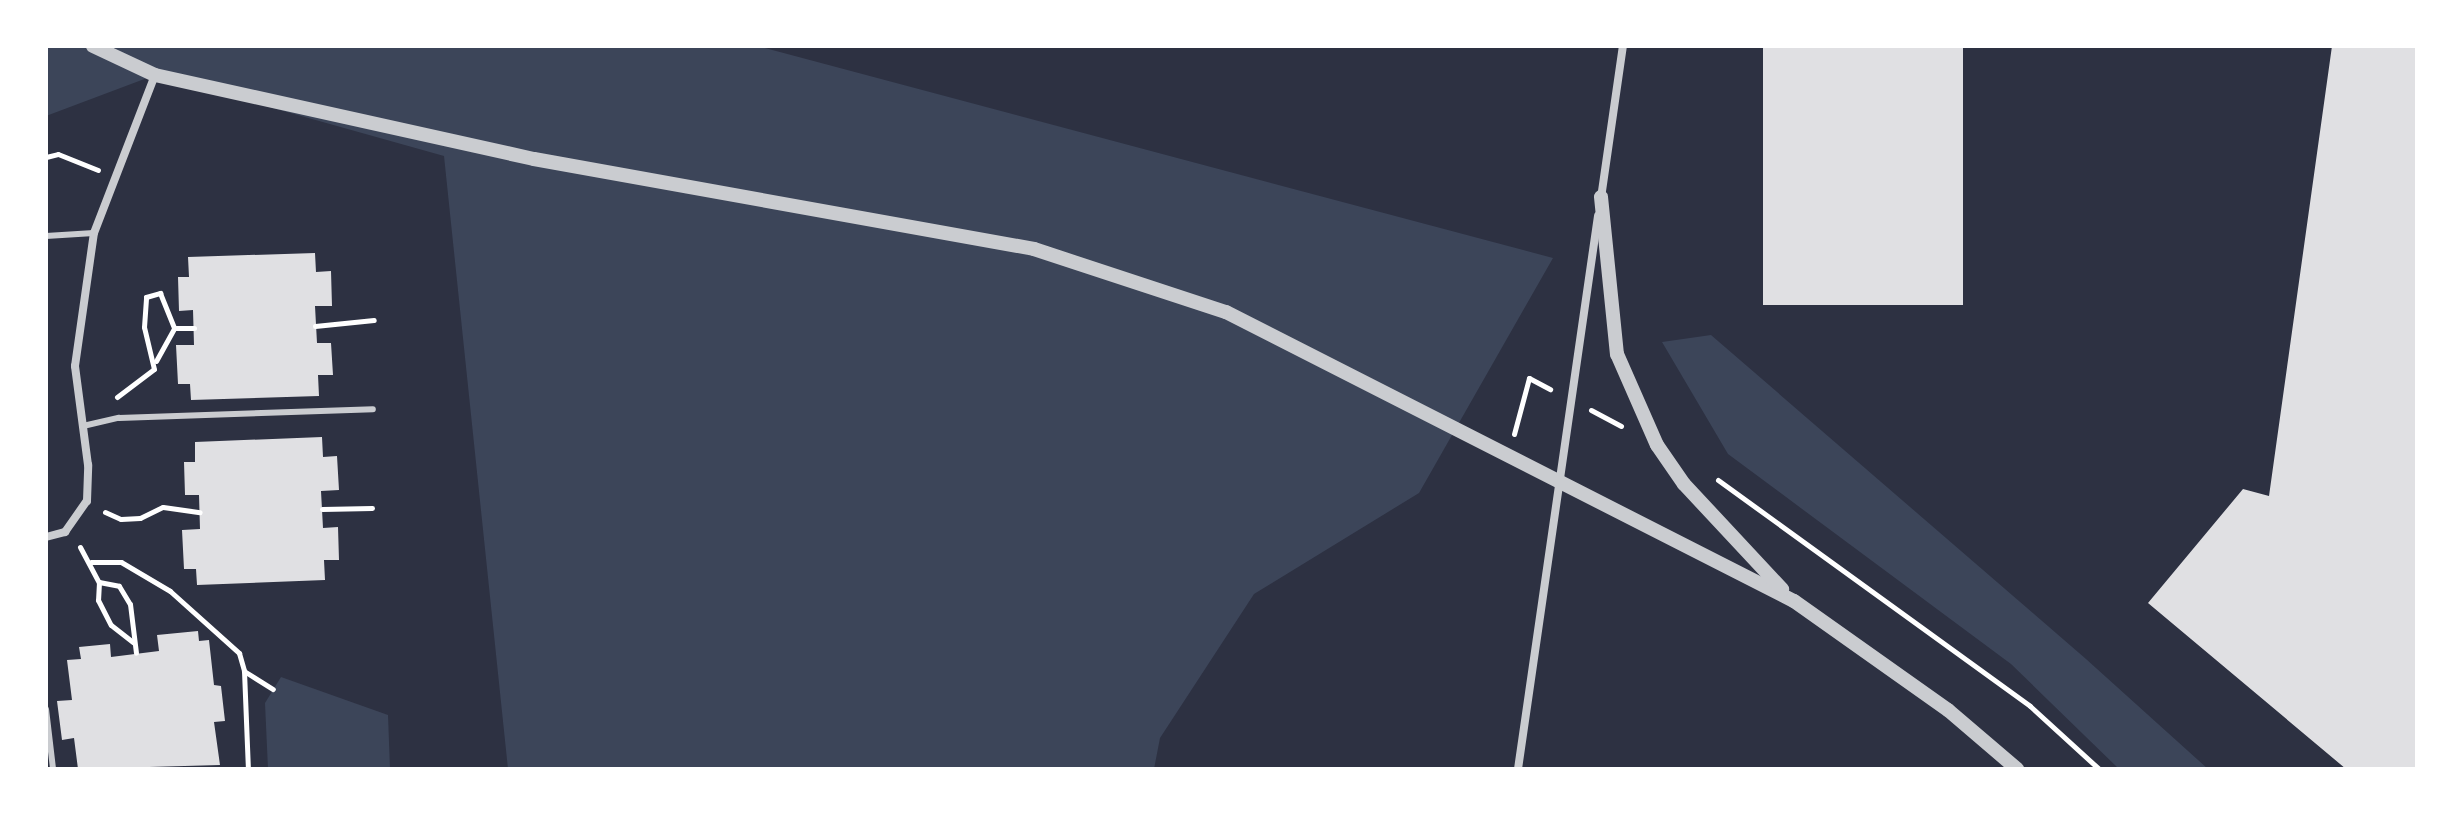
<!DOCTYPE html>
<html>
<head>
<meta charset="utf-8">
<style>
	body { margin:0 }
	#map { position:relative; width:2463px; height:815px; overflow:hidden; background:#2d3142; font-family:"Roboto Serif",serif }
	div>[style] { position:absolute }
	.green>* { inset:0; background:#3c4559 }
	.building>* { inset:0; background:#e0e0e3; transform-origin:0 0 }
	.path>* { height:5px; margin:-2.5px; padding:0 2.5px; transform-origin:2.5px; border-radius:2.5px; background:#fff }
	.service>* { height:6px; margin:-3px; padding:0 3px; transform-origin:3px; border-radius:3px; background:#caccd0 }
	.minor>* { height:8px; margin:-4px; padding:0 4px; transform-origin:4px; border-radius:4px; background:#caccd0 }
	.tertiary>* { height:14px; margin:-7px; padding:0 7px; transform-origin:7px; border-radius:7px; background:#caccd0 }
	span { translate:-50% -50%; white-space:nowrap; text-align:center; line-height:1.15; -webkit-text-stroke:7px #fff; paint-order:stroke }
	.frame { position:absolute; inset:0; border:48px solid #fff; pointer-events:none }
</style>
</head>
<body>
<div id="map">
	<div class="green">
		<i style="clip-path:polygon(46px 46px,757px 46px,1553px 258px,1419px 493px,1254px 594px,1160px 738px,1154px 769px,508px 769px,444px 156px,155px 75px,46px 116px)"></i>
		<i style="clip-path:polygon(1711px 335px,2086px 659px,2208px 769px,2119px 769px,2011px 664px,1728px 454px,1662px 342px)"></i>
		<i style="clip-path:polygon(281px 677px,388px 715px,390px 769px,268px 769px,265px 703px)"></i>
	</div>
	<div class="building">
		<i style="left:1763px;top:46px;width:200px;height:259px"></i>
		<i style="clip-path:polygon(2332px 46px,2417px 46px,2417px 769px,2346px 769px,2148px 603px,2243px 489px,2269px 496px)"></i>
		<i style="clip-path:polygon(315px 253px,316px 272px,331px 271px,332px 306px,315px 306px,317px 343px,331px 343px,333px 375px,318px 375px,319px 396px,191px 400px,190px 384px,178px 384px,176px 345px,194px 345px,193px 310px,179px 311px,178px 277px,189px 277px,188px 257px)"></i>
		<i style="clip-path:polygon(322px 437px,323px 457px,337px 456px,339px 490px,321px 491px,323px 528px,338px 527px,339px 560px,324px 560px,325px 580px,197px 585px,196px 569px,184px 569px,182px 530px,200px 529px,199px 495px,185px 495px,184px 462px,195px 462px,195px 442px)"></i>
		<i style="clip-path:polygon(198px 631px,199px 641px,209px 640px,214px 685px,221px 686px,225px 721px,214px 722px,220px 765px,78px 769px,74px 738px,62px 740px,57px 701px,72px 700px,67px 660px,81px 659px,79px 647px,110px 644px,111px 657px,159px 651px,157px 635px)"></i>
	</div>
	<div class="path">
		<i style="left:46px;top:157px;width:12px;rotate:-14deg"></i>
		<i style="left:58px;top:154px;width:43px;rotate:21.8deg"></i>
		<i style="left:315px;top:326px;width:59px;rotate:-5.8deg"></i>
		<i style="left:156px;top:361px;width:38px;rotate:-61deg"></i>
		<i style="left:117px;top:397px;width:46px;rotate:-37.1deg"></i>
		<i style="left:154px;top:369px;width:43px;rotate:-103.4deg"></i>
		<i style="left:144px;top:327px;width:30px;rotate:-86deg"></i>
		<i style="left:146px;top:297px;width:15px;rotate:-16deg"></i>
		<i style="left:160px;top:293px;width:38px;rotate:68deg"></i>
		<i style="left:174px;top:328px;width:20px"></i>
		<i style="left:1591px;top:410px;width:34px;rotate:28deg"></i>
		<i style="left:1514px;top:434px;width:58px;rotate:-75deg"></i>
		<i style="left:1529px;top:378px;width:24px;rotate:28deg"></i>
		<i style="left:1718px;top:480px;width:385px;rotate:35.9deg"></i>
		<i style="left:2030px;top:706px;width:93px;rotate:42.4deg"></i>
		<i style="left:322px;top:509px;width:50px;rotate:-1.1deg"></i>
		<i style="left:105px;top:512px;width:17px;rotate:24deg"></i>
		<i style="left:121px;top:519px;width:19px;rotate:-3deg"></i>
		<i style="left:140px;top:518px;width:25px;rotate:-26deg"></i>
		<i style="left:163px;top:507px;width:37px;rotate:8deg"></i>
		<i style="left:80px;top:547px;width:40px;rotate:62deg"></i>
		<i style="left:99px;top:582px;width:20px;rotate:11deg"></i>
		<i style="left:119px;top:586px;width:21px;rotate:59deg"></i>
		<i style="left:130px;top:604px;width:49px;rotate:83deg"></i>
		<i style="left:91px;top:562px;width:30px"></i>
		<i style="left:121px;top:562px;width:57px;rotate:30.6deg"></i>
		<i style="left:170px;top:591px;width:93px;rotate:41.9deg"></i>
		<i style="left:239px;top:653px;width:19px;rotate:74deg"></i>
		<i style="left:244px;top:671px;width:98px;rotate:87.7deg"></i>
		<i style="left:99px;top:582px;width:18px;rotate:93deg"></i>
		<i style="left:98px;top:600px;width:28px;rotate:63deg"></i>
		<i style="left:111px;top:625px;width:28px;rotate:38deg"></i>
		<i style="left:244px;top:671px;width:34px;rotate:32deg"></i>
	</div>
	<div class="service">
		<i style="left:46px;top:236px;width:48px;rotate:-3.6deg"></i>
		<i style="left:83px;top:426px;width:37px;rotate:-13deg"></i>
		<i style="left:119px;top:418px;width:254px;rotate:-2deg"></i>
		<i style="left:46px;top:709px;width:60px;rotate:83.3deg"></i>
	</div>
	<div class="minor">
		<i style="left:1601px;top:198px;width:154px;rotate:-81.8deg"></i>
		<i style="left:46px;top:537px;width:20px;rotate:-15deg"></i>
		<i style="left:65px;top:532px;width:38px;rotate:-55deg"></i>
		<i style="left:87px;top:501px;width:36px;rotate:-88deg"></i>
		<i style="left:88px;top:465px;width:100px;rotate:-97.5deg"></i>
		<i style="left:75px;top:366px;width:134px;rotate:-81.9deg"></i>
		<i style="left:94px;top:233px;width:169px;rotate:-68.9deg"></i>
		<i style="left:1518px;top:769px;width:559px;rotate:-81.77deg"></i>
	</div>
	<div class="tertiary">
		<i style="left:93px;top:46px;width:68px;rotate:25.1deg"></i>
		<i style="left:155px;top:75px;width:388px;rotate:12.5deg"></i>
		<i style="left:534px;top:159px;width:508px;rotate:10.2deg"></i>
		<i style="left:1034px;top:249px;width:202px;rotate:18.2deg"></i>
		<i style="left:1226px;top:312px;width:637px;rotate:26.97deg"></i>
		<i style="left:1794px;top:601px;width:189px;rotate:35.3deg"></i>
		<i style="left:1948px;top:710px;width:91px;rotate:40.5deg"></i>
		<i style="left:1601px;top:197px;width:158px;rotate:84.2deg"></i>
		<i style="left:1617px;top:354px;width:99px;rotate:66.3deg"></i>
		<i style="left:1657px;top:445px;width:47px;rotate:55.3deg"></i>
		<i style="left:1684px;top:484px;width:144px;rotate:47deg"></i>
	</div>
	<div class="frame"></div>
</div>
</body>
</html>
